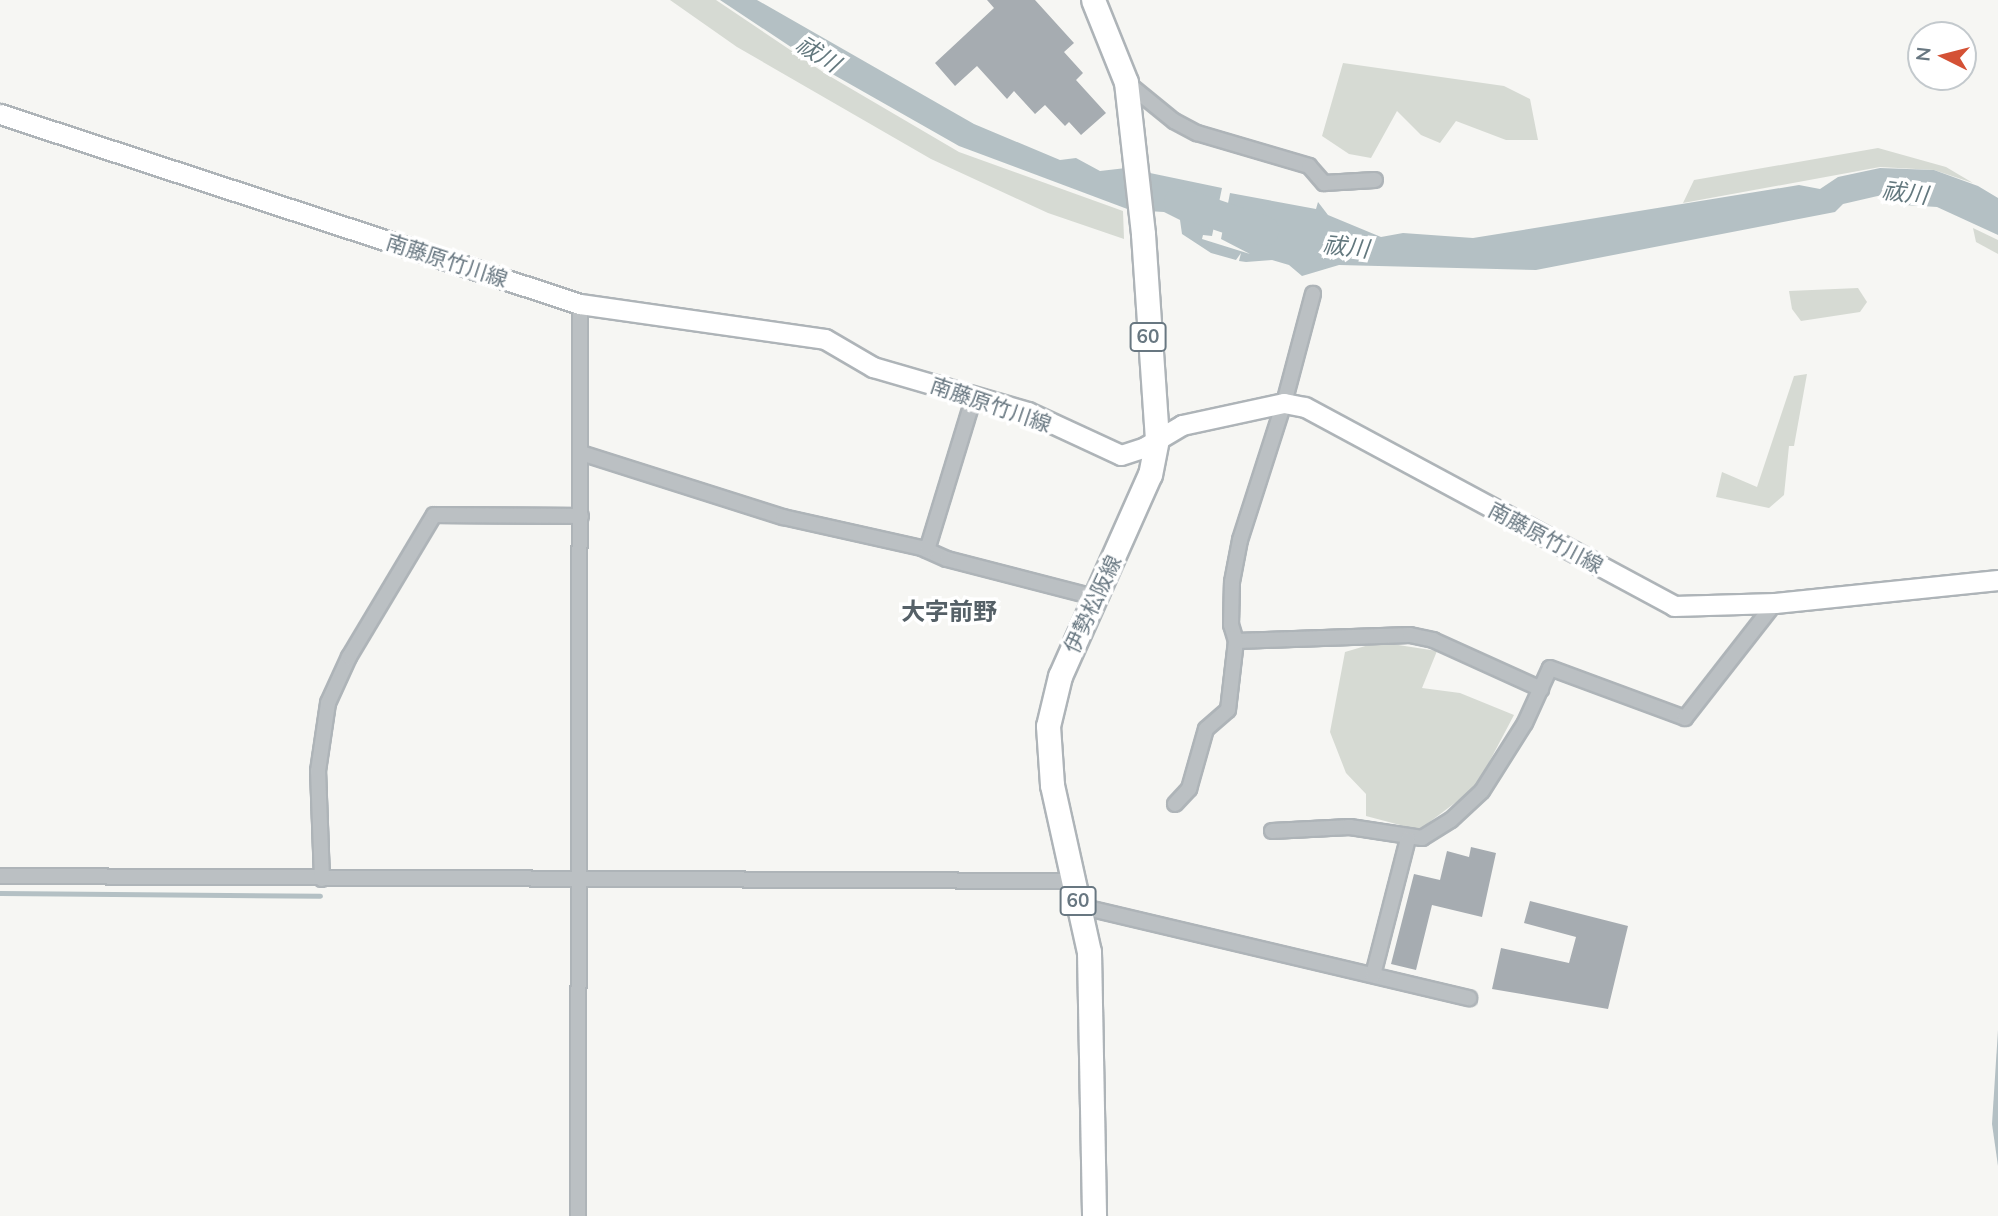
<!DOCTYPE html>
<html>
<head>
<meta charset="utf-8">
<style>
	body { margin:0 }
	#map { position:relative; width:1998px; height:1216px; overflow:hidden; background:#f6f6f3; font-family:Mulish,"Noto Sans JP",sans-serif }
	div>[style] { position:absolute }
	.green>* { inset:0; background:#d6dad3 }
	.water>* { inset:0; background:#b4c0c4 }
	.stream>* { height:5px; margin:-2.5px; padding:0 2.5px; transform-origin:2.5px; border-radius:2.5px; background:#b4c0c4 }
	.river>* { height:30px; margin:-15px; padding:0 15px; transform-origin:15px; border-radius:15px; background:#b4c0c4 }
	.building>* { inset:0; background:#a6acb1 }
	.roads { filter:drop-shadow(2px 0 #aeb4b8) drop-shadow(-2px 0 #aeb4b8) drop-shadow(0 2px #aeb4b8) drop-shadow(0 -2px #aeb4b8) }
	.minor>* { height:14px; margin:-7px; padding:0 7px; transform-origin:7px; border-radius:7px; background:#bbc0c3 }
	.secondary>* { height:19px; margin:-9.5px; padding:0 9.5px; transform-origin:9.5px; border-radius:9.5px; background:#fff }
	.primary>* { height:23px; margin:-11.5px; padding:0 11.5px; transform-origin:11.5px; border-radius:11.5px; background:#fff }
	span { translate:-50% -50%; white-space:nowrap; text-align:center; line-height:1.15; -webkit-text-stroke:7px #fff; paint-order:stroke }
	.shield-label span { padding:2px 5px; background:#fff; border:2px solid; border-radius:5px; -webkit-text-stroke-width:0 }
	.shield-label { font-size:19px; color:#687781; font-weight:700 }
	.street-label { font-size:21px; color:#687781 }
	.water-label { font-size:23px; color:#63787e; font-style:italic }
	.quarter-label { font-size:24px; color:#556067; font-weight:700 }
	.north { position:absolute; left:1907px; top:21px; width:70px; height:70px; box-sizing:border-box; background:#fff; border:2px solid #c3c9cd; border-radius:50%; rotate:276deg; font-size:19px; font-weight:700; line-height:28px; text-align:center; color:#687781 }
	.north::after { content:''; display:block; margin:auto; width:24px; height:32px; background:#d45135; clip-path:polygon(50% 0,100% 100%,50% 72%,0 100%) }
</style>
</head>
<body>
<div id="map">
	<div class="green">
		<i style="clip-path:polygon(670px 0,716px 0,826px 74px,959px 152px,1123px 211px,1124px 239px,1048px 213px,931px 159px,737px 47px)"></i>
		<i style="clip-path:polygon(1343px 63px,1504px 86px,1530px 99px,1538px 140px,1506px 140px,1456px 121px,1440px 143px,1421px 135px,1397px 111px,1371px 158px,1349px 154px,1322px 136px)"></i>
		<i style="clip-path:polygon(1878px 148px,1946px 167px,1973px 183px,1934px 170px,1880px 167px,1683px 203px,1694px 180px)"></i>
		<i style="clip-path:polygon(1973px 228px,1998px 240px,1998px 254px,1976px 242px)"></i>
		<i style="clip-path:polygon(1858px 288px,1867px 302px,1860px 312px,1801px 321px,1792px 309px,1789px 291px)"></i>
		<i style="clip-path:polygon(1807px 374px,1794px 446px,1789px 446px,1784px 495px,1769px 508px,1716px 497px,1722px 472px,1757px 487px,1794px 376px)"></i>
		<i style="clip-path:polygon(1379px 642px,1437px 651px,1422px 688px,1460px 693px,1514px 715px,1476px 787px,1419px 830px,1366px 816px,1366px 794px,1346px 773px,1330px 732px,1345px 652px)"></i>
	</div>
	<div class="water">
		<i style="clip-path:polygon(720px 0,757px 0,974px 124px,1060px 160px,1076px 158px,1100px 171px,1126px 168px,1222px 188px,1212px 236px,1203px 235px,1202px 239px,1250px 254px,1221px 239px,1230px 193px,1316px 209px,1318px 202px,1328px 215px,1381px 237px,1403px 233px,1473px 238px,1799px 185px,1820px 189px,1838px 177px,1880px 168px,1934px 170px,1978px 186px,1998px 198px,1998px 235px,1937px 207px,1905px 205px,1882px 195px,1843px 204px,1835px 212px,1536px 270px,1339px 265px,1302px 276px,1289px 265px,1272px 260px,1246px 262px,1239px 261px,1241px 253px,1236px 260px,1211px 253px,1182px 234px,1180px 220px,1164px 212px,1130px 210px,959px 146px,827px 71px)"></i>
		<i style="clip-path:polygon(1998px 1030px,1998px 1166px,1992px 1124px)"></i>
	</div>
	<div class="stream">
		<i style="left:0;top:893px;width:320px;rotate:0.5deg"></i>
	</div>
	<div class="river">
		<i style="left:1179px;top:202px;width:90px;rotate:18.8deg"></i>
	</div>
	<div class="building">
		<i style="clip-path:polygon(987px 0,1035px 0,1074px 43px,1064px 52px,1083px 73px,1076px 80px,1106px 113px,1081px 135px,1069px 122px,1065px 126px,1045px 105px,1035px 114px,1014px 91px,1007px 99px,977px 66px,955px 86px,935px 63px,994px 8px)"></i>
		<i style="clip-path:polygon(1471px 847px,1496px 853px,1482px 917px,1432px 905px,1416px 970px,1391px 964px,1414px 874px,1440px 880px,1447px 851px,1469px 857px)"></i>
		<i style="clip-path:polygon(1530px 901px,1628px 926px,1608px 1009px,1492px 989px,1501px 948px,1569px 963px,1576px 937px,1524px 923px)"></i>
	</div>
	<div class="roads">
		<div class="minor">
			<i style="left:1126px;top:82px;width:62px;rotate:39.1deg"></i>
			<i style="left:1174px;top:121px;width:26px;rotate:28deg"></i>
			<i style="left:1197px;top:133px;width:117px;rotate:16.4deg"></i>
			<i style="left:1309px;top:166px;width:23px;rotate:49deg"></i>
			<i style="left:1324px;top:183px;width:51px;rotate:-3.4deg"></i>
			<i style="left:581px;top:453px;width:212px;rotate:17.6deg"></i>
			<i style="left:783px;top:517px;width:142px;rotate:12.6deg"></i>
			<i style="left:922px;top:548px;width:27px;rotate:24deg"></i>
			<i style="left:947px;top:559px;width:152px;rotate:14.5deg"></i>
			<i style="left:927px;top:550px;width:161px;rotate:-73deg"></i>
			<i style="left:1236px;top:641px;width:174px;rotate:-2deg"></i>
			<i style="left:1410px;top:635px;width:24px;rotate:12deg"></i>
			<i style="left:1433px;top:640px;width:119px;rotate:24.4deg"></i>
			<i style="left:1175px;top:804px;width:21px;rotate:-47deg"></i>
			<i style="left:1189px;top:789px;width:62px;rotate:-74.2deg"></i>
			<i style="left:1206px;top:729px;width:29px;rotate:-41deg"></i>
			<i style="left:1228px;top:710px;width:69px;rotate:-83.4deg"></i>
			<i style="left:1236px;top:641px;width:17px;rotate:-107deg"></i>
			<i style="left:1231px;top:625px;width:43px;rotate:-88.7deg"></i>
			<i style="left:1232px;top:582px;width:43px;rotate:-79.2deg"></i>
			<i style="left:1240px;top:540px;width:144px;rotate:-72.2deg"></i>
			<i style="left:1284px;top:403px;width:113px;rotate:-75.1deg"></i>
			<i style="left:1272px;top:831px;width:78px;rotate:-2.9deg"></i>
			<i style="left:1350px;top:827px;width:73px;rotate:8.7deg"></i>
			<i style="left:1422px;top:838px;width:34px;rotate:-32deg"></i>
			<i style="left:1451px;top:820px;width:42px;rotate:-43.1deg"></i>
			<i style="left:1482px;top:791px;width:80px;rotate:-57.7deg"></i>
			<i style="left:1525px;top:723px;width:60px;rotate:-65.6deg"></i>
			<i style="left:1550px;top:668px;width:144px;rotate:20.3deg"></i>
			<i style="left:1685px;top:718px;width:146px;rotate:-52deg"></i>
			<i style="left:0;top:876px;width:1073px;rotate:0.27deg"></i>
			<i style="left:322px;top:879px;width:108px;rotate:-92.1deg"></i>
			<i style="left:318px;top:771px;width:69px;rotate:-81.6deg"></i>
			<i style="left:328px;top:703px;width:51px;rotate:-65.5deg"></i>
			<i style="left:349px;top:657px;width:165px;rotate:-59.1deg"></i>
			<i style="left:434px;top:515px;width:147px;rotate:0.4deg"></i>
			<i style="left:1079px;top:906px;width:401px;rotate:13.3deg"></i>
			<i style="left:1373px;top:975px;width:140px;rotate:-75.6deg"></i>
			<i style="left:578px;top:1216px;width:912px;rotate:-89.87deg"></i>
		</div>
		<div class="secondary">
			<i style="left:0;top:114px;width:610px;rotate:18.14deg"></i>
			<i style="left:580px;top:304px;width:247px;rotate:8.1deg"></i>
			<i style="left:825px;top:339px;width:56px;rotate:30.3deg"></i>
			<i style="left:873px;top:367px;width:161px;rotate:16.2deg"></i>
			<i style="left:1028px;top:412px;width:102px;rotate:24.8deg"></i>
			<i style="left:1121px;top:455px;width:25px;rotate:-18deg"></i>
			<i style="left:1145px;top:447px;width:43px;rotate:-30.7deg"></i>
			<i style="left:1182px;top:425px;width:104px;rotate:-12.2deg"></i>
			<i style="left:1284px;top:403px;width:21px;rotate:11deg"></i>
			<i style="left:1305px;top:407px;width:419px;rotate:28.3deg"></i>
			<i style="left:1674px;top:606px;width:101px;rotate:-1.7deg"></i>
			<i style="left:1775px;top:603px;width:224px;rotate:-5.9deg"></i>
		</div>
		<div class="primary">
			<i style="left:1093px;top:0;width:88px;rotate:68.1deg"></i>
			<i style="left:1126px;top:82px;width:153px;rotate:83.6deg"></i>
			<i style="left:1143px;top:234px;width:205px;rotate:86.1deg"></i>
			<i style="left:1157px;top:439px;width:36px;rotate:101deg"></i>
			<i style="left:1150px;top:474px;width:221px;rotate:114deg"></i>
			<i style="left:1060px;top:676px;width:51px;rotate:103.5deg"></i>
			<i style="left:1048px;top:726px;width:59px;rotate:86.1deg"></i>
			<i style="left:1052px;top:785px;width:171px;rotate:77.5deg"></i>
			<i style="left:1089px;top:952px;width:264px;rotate:88.9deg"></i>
		</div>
	</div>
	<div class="shield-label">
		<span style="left:1148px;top:337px">60</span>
		<span style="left:1078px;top:901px">60</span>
	</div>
	<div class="street-label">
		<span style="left:447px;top:260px;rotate:18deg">南藤原竹川線</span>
		<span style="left:991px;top:404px;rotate:19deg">南藤原竹川線</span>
		<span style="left:1546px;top:537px;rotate:28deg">南藤原竹川線</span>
		<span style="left:1092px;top:604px;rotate:-65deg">伊勢松阪線</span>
	</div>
	<div class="water-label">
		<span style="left:818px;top:54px;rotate:32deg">祓川</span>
		<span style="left:1905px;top:193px;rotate:7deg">祓川</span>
		<span style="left:1346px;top:247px;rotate:6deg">祓川</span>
	</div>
	<div class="quarter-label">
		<span style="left:949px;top:612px">大字前野</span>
	</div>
	<div class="north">N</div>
</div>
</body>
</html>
